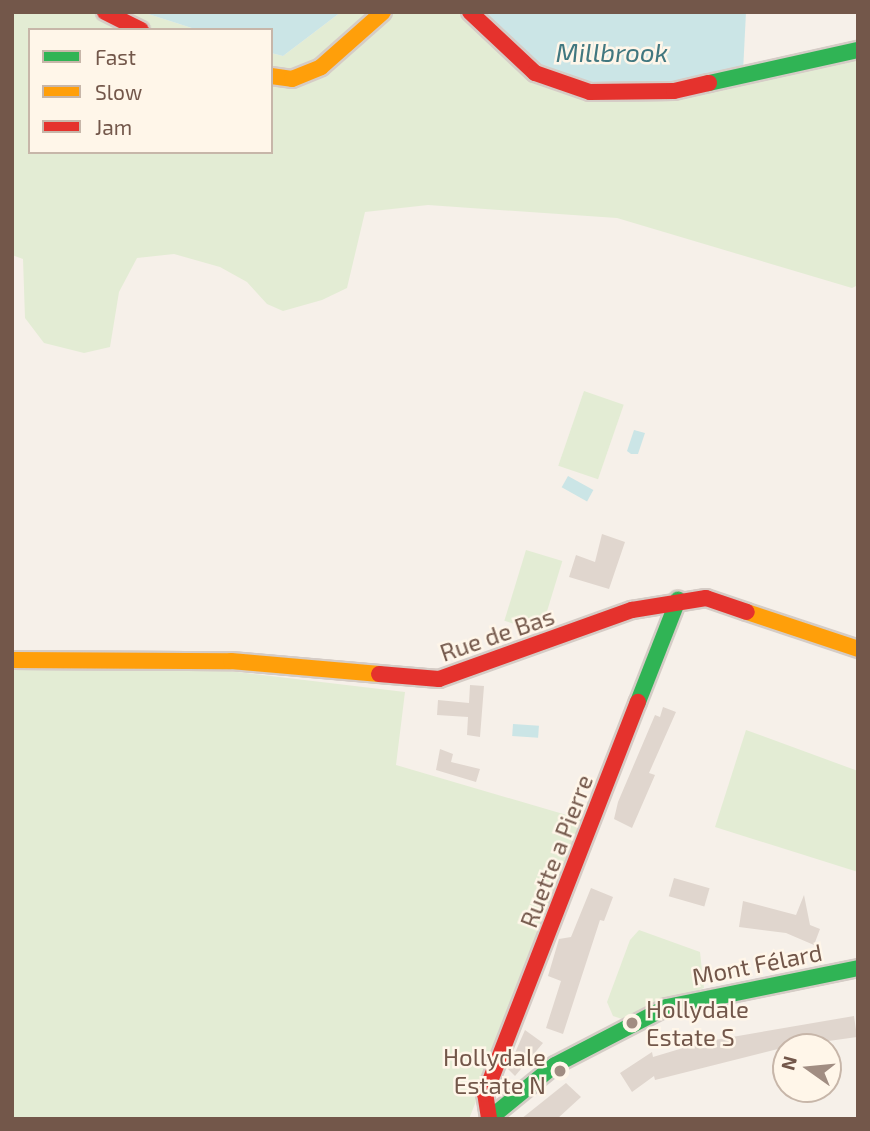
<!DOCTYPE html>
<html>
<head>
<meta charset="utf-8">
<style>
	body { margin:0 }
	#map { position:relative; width:870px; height:1131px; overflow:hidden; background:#f6f0e9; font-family:"Exo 2",sans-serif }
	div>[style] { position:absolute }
	.green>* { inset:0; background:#e3ecd4; transform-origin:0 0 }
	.water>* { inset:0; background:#cbe5e6; transform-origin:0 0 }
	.building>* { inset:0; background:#e0d6ce; transform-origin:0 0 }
	.roads { filter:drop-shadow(2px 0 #d5ccc6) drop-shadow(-2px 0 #d5ccc6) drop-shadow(0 2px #d5ccc6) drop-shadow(0 -2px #d5ccc6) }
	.fast>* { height:16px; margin:-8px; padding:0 8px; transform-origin:8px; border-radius:8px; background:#30b455 }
	.slow>* { height:16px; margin:-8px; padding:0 8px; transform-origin:8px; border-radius:8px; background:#ff9f0a }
	.jam>* { height:16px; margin:-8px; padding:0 8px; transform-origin:8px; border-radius:8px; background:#e5322d }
	.dots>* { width:19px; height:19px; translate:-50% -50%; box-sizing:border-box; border:4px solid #fff6e9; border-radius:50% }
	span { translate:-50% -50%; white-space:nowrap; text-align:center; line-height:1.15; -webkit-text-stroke:5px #fff6e9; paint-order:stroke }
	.street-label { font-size:24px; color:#73574a }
	.poi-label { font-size:24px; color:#73574a }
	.left { translate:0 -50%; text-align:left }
	.right { translate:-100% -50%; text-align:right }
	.water-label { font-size:26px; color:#41777f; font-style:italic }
	.frame { position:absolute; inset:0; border:14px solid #73574a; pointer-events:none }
	.legend { position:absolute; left:28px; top:28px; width:245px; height:126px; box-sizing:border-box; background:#fff6e9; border:2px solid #c7b6a9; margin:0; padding:9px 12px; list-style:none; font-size:21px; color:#73574a }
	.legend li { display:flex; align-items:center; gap:14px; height:35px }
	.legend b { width:35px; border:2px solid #c7b6a9 }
	.north { position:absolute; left:772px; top:1033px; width:70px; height:70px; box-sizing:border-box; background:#fff6e9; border:2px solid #c7b6a9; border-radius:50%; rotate:285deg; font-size:19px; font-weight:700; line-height:28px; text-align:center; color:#73574a }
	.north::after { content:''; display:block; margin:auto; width:24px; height:32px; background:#a18d82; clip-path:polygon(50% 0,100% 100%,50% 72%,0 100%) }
</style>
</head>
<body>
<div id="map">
	<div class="green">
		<i style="clip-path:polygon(12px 12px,142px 12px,198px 30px,30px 30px,30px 152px,271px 152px,271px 53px,283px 56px,341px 12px,479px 12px,590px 92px,858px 50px,858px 285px,852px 288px,617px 218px,428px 205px,365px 212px,347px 288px,322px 300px,283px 311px,267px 304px,247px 282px,220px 267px,174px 254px,137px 258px,119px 292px,110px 347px,84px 353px,44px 343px,25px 318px,23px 259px,12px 255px)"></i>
		<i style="left:584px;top:391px;width:42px;height:79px;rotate:19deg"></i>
		<i style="left:526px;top:550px;width:38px;height:74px;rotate:17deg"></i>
		<i style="clip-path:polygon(12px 667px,213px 669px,405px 692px,396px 765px,587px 821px,469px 1119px,12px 1119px)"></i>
		<i style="clip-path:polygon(746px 730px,858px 771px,858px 872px,715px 827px)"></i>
		<i style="clip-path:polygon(639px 930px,700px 952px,704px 988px,622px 1019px,613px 1016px,607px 1002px,630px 940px)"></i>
	</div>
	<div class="water">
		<i style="clip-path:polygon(142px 12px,341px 12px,283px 56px,271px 53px,271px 30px,198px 30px)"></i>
		<i style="clip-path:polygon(479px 12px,746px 12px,743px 72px,664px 91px,590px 92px,535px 73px)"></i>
		<i style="clip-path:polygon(634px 430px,645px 433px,638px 454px,631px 454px,627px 451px)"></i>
		<i style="left:568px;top:476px;width:29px;height:13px;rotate:29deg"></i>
		<i style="left:513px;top:724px;width:26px;height:12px;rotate:4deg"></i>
	</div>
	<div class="building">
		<i style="clip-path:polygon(602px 534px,625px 542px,609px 589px,569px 577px,576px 555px,595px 562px)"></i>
		<i style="clip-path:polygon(470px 685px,484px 686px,480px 737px,467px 735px,468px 717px,437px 715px,438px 700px,469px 703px)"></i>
		<i style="clip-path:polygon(663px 707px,676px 712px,649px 773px,655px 775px,632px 828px,614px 819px,618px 802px,655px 715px,660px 717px)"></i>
		<i style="clip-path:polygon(440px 749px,453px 754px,451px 762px,480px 769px,476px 782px,436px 770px)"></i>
		<i style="left:674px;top:878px;width:37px;height:19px;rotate:16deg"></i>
		<i style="clip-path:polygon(591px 888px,613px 897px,604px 921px,600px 920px,563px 1034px,546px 1028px,561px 981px,548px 976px,559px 939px,571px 937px)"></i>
		<i style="clip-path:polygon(804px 895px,810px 925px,820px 929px,814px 945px,786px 933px,739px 927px,743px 901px,796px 915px)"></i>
		<i style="clip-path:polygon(854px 1016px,857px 1037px,786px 1047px,655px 1080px,654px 1076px,632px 1092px,620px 1073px,652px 1052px,653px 1057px,703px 1042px)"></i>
		<i style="clip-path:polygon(525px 1030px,543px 1043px,515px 1076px,508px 1069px)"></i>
		<i style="clip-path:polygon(566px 1083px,581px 1097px,557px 1119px,521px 1119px)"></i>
	</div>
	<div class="roads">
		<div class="fast">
			<i style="left:709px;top:83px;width:153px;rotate:-12.5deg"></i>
			<i style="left:638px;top:702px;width:110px;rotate:-68.6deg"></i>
			<i style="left:489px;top:1119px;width:85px;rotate:-39.3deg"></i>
			<i style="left:555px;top:1065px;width:126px;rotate:-27.4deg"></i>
			<i style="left:667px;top:1007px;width:195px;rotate:-11.5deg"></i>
		</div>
		<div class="slow">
			<i style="left:271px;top:76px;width:21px;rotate:8deg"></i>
			<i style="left:292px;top:79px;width:31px;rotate:-22deg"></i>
			<i style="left:321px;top:67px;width:83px;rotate:-41.6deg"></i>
			<i style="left:747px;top:612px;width:117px;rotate:18.4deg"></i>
			<i style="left:12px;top:660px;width:219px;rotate:0.3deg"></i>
			<i style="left:231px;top:661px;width:149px;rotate:5deg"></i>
		</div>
		<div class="jam">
			<i style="left:105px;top:12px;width:40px;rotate:26.6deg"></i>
			<i style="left:470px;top:12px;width:89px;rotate:43.2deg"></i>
			<i style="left:535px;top:73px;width:58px;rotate:19.1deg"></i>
			<i style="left:590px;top:92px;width:84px;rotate:-0.7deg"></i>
			<i style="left:674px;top:91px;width:36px;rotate:-13deg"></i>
			<i style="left:379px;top:674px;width:60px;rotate:4.8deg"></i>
			<i style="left:439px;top:679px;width:205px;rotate:-19.7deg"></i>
			<i style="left:632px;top:610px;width:75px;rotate:-9.2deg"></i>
			<i style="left:706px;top:598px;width:43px;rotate:18.9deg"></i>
			<i style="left:489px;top:1118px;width:24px;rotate:-99deg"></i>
			<i style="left:485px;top:1094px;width:421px;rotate:-68.7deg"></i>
		</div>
	</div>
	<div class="dots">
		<i style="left:632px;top:1023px;background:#a18d82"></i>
		<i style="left:560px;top:1071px;background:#a18d82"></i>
	</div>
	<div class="street-label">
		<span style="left:497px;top:634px;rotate:-19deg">Rue de Bas</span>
		<span style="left:556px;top:851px;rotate:-69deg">Ruette a Pierre</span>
		<span style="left:757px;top:964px;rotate:-11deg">Mont Félard</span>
	</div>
	<div class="poi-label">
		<span class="left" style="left:646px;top:1023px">Hollydale<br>Estate S</span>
		<span class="right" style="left:546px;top:1071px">Hollydale<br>Estate N</span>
	</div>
	<div class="water-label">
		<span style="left:612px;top:52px">Millbrook</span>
	</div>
	<div class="frame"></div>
	<ul class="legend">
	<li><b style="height:9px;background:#30b455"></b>Fast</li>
	<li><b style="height:9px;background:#ff9f0a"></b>Slow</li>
	<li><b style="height:9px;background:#e5322d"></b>Jam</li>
	</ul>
	<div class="north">N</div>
</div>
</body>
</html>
